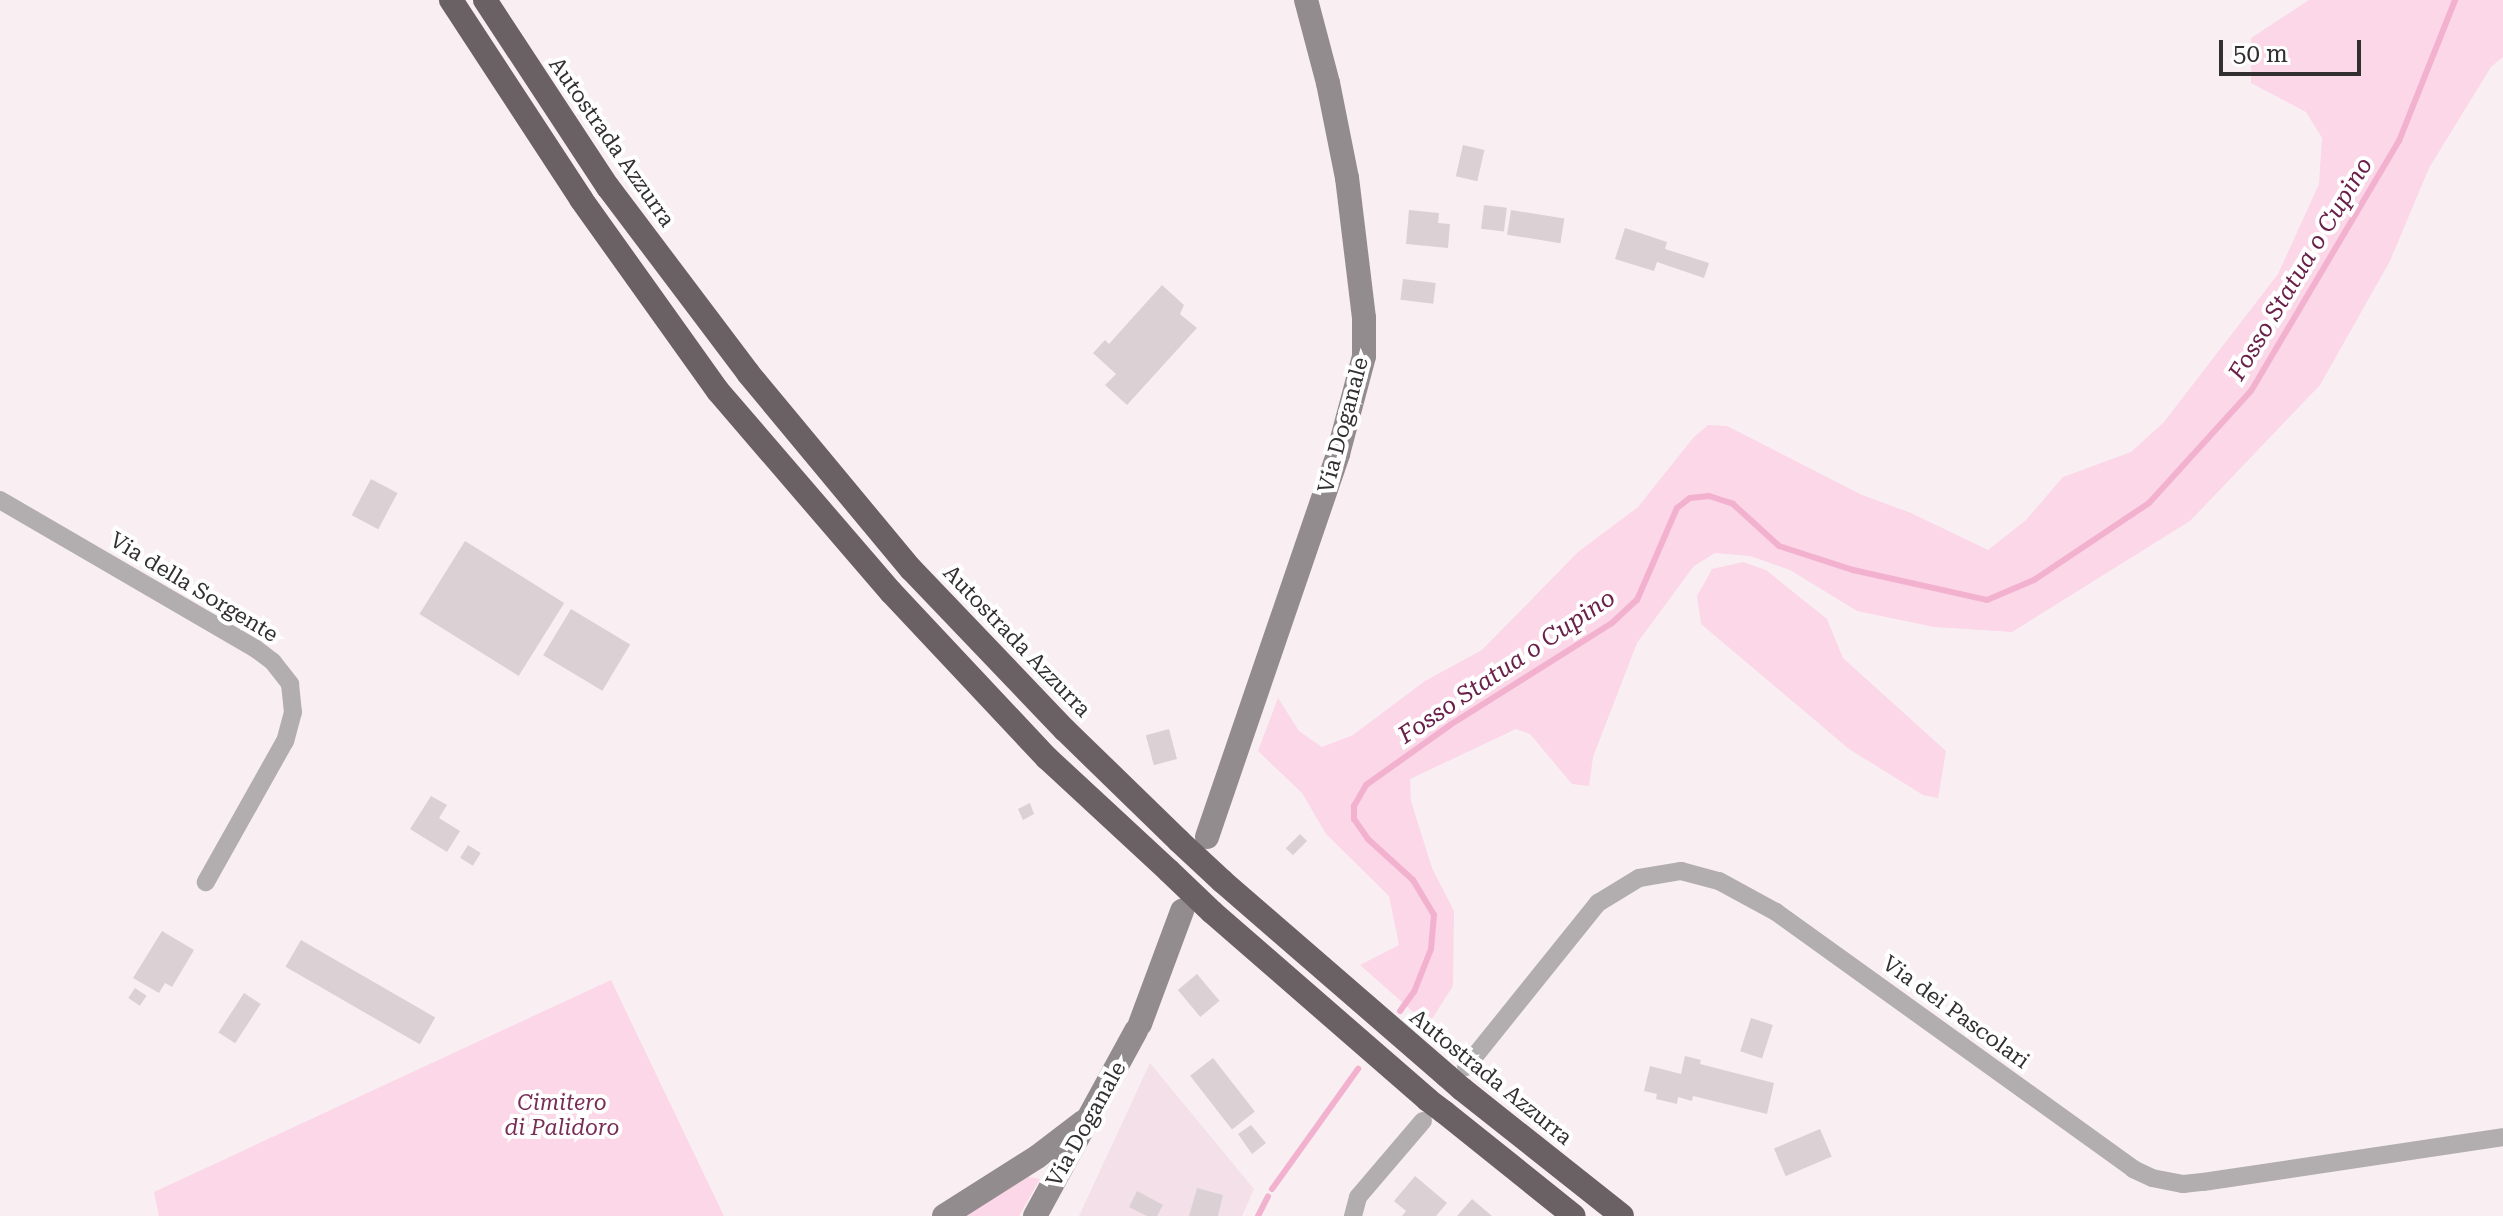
<!DOCTYPE html>
<html>
<head>
<meta charset="utf-8">
<style>
	body { margin:0 }
	#map { position:relative; width:2503px; height:1216px; overflow:hidden; background:#f9eff3; font-family:"Roboto Serif",serif }
	div>[style] { position:absolute }
	.built>* { inset:0; background:#f3e0e8 }
	.green>* { inset:0; background:#fbd7e7 }
	.stream>* { height:6px; margin:-3px; padding:0 3px; transform-origin:3px; border-radius:3px; background:#f2b2cf }
	.building>* { inset:0; background:#dbd1d5; transform-origin:0 0 }
	.street>* { height:18px; margin:-9px; padding:0 9px; transform-origin:9px; border-radius:9px; background:#b2aeaf }
	.secondary>* { height:24px; margin:-12px; padding:0 12px; transform-origin:12px; border-radius:12px; background:#938c8f }
	.highway>* { height:24px; margin:-12px; padding:0 12px; transform-origin:12px; border-radius:12px; background:#696164 }
	.highway-bridge>* { height:24px; margin:-12px; padding:0 12px; transform-origin:12px; border-radius:12px; background:#696164 }
	span { translate:-50% -50%; white-space:nowrap; text-align:center; line-height:1.15; -webkit-text-stroke:8px #fff; paint-order:stroke }
	.street-label { font-size:22px; color:#322f30 }
	.park-label { font-size:22px; color:#782e56; font-style:italic }
	.water-label { font-size:24px; color:#6a2149; font-style:italic }
	.scale { position:absolute; left:2219px; top:40px; width:142px; height:36px; box-sizing:border-box; border:4px solid #322f30; border-top:0; padding-left:10px; font-size:24px; line-height:28px; white-space:nowrap; color:#322f30; -webkit-text-stroke:6px #fff; paint-order:stroke }
</style>
</head>
<body>
<div id="map">
	<div class="built">
		<i style="clip-path:polygon(1150px 1063px,1254px 1189px,1242px 1216px,1079px 1216px)"></i>
	</div>
	<div class="green">
		<i style="clip-path:polygon(2309px 0,2503px 0,2503px 57px,2491px 67px,2429px 168px,2390px 261px,2320px 385px,2190px 521px,2012px 632px,1934px 627px,1857px 611px,1790px 570px,1750px 556px,1715px 553px,1694px 566px,1637px 643px,1593px 757px,1589px 786px,1572px 784px,1530px 734px,1516px 729px,1410px 779px,1411px 801px,1432px 868px,1454px 911px,1453px 986px,1428px 1025px,1360px 965px,1399px 945px,1389px 896px,1326px 834px,1302px 793px,1258px 751px,1278px 698px,1299px 731px,1322px 747px,1353px 735px,1425px 681px,1482px 650px,1578px 552px,1638px 507px,1693px 438px,1708px 425px,1727px 426px,1862px 495px,1911px 513px,1988px 550px,2026px 520px,2063px 477px,2131px 452px,2164px 422px,2278px 274px,2319px 184px,2322px 138px,2306px 112px,2251px 83px,2251px 38px)"></i>
		<i style="clip-path:polygon(1743px 562px,1766px 570px,1827px 619px,1843px 658px,1946px 751px,1938px 798px,1923px 795px,1849px 749px,1701px 624px,1697px 596px,1712px 569px)"></i>
		<i style="clip-path:polygon(611px 980px,724px 1216px,159px 1216px,154px 1192px)"></i>
		<i style="clip-path:polygon(1024px 1176px,1040px 1179px,1019px 1216px,961px 1216px)"></i>
	</div>
	<div class="stream">
		<i style="left:1400px;top:1011px;width:24px;rotate:-54deg"></i>
		<i style="left:1414px;top:992px;width:46px;rotate:-68.4deg"></i>
		<i style="left:1431px;top:949px;width:34px;rotate:-85deg"></i>
		<i style="left:1434px;top:915px;width:41px;rotate:-121deg"></i>
		<i style="left:1413px;top:880px;width:61px;rotate:-137.7deg"></i>
		<i style="left:1368px;top:839px;width:24px;rotate:-125deg"></i>
		<i style="left:1354px;top:819px;width:13px;rotate:-90deg"></i>
		<i style="left:1354px;top:806px;width:24px;rotate:-60deg"></i>
		<i style="left:1366px;top:785px;width:103px;rotate:-35.5deg"></i>
		<i style="left:1450px;top:725px;width:191px;rotate:-32.2deg"></i>
		<i style="left:1612px;top:623px;width:34px;rotate:-43deg"></i>
		<i style="left:1637px;top:600px;width:100px;rotate:-66.5deg"></i>
		<i style="left:1677px;top:508px;width:16px;rotate:-38deg"></i>
		<i style="left:1690px;top:498px;width:19px;rotate:-6deg"></i>
		<i style="left:1709px;top:496px;width:25px;rotate:18deg"></i>
		<i style="left:1733px;top:504px;width:62px;rotate:42.4deg"></i>
		<i style="left:1779px;top:546px;width:78px;rotate:18deg"></i>
		<i style="left:1853px;top:570px;width:137px;rotate:12.6deg"></i>
		<i style="left:1987px;top:600px;width:51px;rotate:-23.1deg"></i>
		<i style="left:2034px;top:580px;width:138px;rotate:-33.8deg"></i>
		<i style="left:2149px;top:503px;width:151px;rotate:-47.7deg"></i>
		<i style="left:2251px;top:391px;width:291px;rotate:-59.4deg"></i>
		<i style="left:2399px;top:141px;width:152px;rotate:-68.3deg"></i>
		<i style="left:1272px;top:1189px;width:148px;rotate:-54.4deg"></i>
		<i style="left:1258px;top:1216px;width:22px;rotate:-63deg"></i>
	</div>
	<div class="building">
		<i style="left:1463px;top:145px;width:22px;height:32px;rotate:13deg"></i>
		<i style="left:1484px;top:205px;width:23px;height:24px;rotate:7deg"></i>
		<i style="clip-path:polygon(1409px 210px,1439px 213px,1438px 223px,1450px 224px,1448px 248px,1406px 244px)"></i>
		<i style="left:1511px;top:210px;width:54px;height:25px;rotate:9deg"></i>
		<i style="clip-path:polygon(1625px 228px,1667px 242px,1665px 249px,1709px 263px,1704px 278px,1657px 262px,1654px 271px,1615px 259px)"></i>
		<i style="left:1403px;top:279px;width:33px;height:21px;rotate:7deg"></i>
		<i style="clip-path:polygon(1162px 285px,1184px 305px,1180px 314px,1197px 328px,1127px 405px,1105px 385px,1116px 374px,1093px 353px,1105px 340px,1109px 344px)"></i>
		<i style="left:371px;top:479px;width:30px;height:41px;rotate:28deg"></i>
		<i style="left:465px;top:541px;width:117px;height:86px;rotate:32deg"></i>
		<i style="left:571px;top:609px;width:69px;height:54px;rotate:31deg"></i>
		<i style="left:1169px;top:729px;width:31px;height:24px;rotate:75deg"></i>
		<i style="clip-path:polygon(431px 796px,447px 805px,439px 818px,460px 831px,447px 852px,410px 829px)"></i>
		<i style="clip-path:polygon(1030px 803px,1034px 814px,1023px 820px,1018px 809px)"></i>
		<i style="left:1300px;top:834px;width:10px;height:20px;rotate:45deg"></i>
		<i style="left:468px;top:845px;width:15px;height:15px;rotate:32deg"></i>
		<i style="clip-path:polygon(162px 931px,194px 950px,172px 987px,165px 983px,159px 993px,133px 978px)"></i>
		<i style="left:301px;top:940px;width:155px;height:31px;rotate:30deg"></i>
		<i style="left:1197px;top:974px;width:35px;height:25px;rotate:50deg"></i>
		<i style="left:135px;top:988px;width:14px;height:12px;rotate:34deg"></i>
		<i style="left:244px;top:993px;width:20px;height:47px;rotate:33deg"></i>
		<i style="left:1751px;top:1018px;width:23px;height:35px;rotate:18deg"></i>
		<i style="clip-path:polygon(1685px 1056px,1701px 1060px,1700px 1064px,1774px 1083px,1767px 1114px,1693px 1096px,1692px 1101px,1678px 1097px,1677px 1104px,1656px 1099px,1657px 1094px,1644px 1091px,1650px 1066px,1681px 1074px)"></i>
		<i style="left:1213px;top:1058px;width:68px;height:29px;rotate:52deg"></i>
		<i style="clip-path:polygon(1251px 1125px,1266px 1143px,1252px 1154px,1238px 1134px)"></i>
		<i style="left:1820px;top:1129px;width:30px;height:50px;rotate:67deg"></i>
		<i style="clip-path:polygon(1415px 1176px,1447px 1203px,1436px 1216px,1402px 1216px,1406px 1211px,1394px 1201px)"></i>
		<i style="clip-path:polygon(1197px 1188px,1223px 1195px,1218px 1216px,1189px 1216px)"></i>
		<i style="clip-path:polygon(1137px 1191px,1163px 1205px,1157px 1216px,1147px 1216px,1129px 1207px)"></i>
		<i style="clip-path:polygon(1472px 1199px,1492px 1216px,1457px 1216px)"></i>
	</div>
	<div class="street">
		<i style="left:0;top:500px;width:296px;rotate:30.2deg"></i>
		<i style="left:256px;top:649px;width:21px;rotate:37deg"></i>
		<i style="left:273px;top:662px;width:28px;rotate:52deg"></i>
		<i style="left:290px;top:684px;width:28px;rotate:84deg"></i>
		<i style="left:293px;top:712px;width:30px;rotate:105deg"></i>
		<i style="left:285px;top:741px;width:162px;rotate:119.3deg"></i>
		<i style="left:1466px;top:1067px;width:211px;rotate:-51.2deg"></i>
		<i style="left:1598px;top:903px;width:48px;rotate:-31.4deg"></i>
		<i style="left:1639px;top:878px;width:43px;rotate:-9.5deg"></i>
		<i style="left:1681px;top:871px;width:39px;rotate:15deg"></i>
		<i style="left:1719px;top:881px;width:65px;rotate:28.5deg"></i>
		<i style="left:1776px;top:912px;width:440px;rotate:35.7deg"></i>
		<i style="left:2133px;top:1169px;width:21px;rotate:25deg"></i>
		<i style="left:2152px;top:1178px;width:32px;rotate:11deg"></i>
		<i style="left:2183px;top:1184px;width:20px;rotate:-6deg"></i>
		<i style="left:2203px;top:1182px;width:303px;rotate:-8.5deg"></i>
		<i style="left:1353px;top:1216px;width:20px;rotate:-75deg"></i>
		<i style="left:1358px;top:1197px;width:100px;rotate:-49.5deg"></i>
	</div>
	<div class="secondary">
		<i style="left:1207px;top:837px;width:405px;rotate:-71.1deg"></i>
		<i style="left:1338px;top:454px;width:101px;rotate:-75.1deg"></i>
		<i style="left:1364px;top:356px;width:38px;rotate:-90deg"></i>
		<i style="left:1364px;top:318px;width:141px;rotate:-96.9deg"></i>
		<i style="left:1347px;top:178px;width:97px;rotate:-101.3deg"></i>
		<i style="left:1328px;top:83px;width:86px;rotate:-104.8deg"></i>
		<i style="left:1140px;top:1024px;width:121px;rotate:-69.6deg"></i>
		<i style="left:944px;top:1216px;width:110px;rotate:-32.4deg"></i>
		<i style="left:1037px;top:1157px;width:58px;rotate:-37.3deg"></i>
		<i style="left:1035px;top:1216px;width:211px;rotate:-61.4deg"></i>
	</div>
	<div class="highway">
		<i style="left:451px;top:0;width:238px;rotate:56.8deg"></i>
		<i style="left:581px;top:199px;width:236px;rotate:54.5deg"></i>
		<i style="left:718px;top:391px;width:265px;rotate:49.3deg"></i>
		<i style="left:891px;top:592px;width:228px;rotate:46.8deg"></i>
		<i style="left:1047px;top:758px;width:166px;rotate:42.8deg"></i>
		<i style="left:485px;top:0;width:224px;rotate:56.7deg"></i>
		<i style="left:608px;top:187px;width:233px;rotate:53deg"></i>
		<i style="left:748px;top:373px;width:255px;rotate:50.3deg"></i>
		<i style="left:911px;top:569px;width:223px;rotate:46.3deg"></i>
		<i style="left:1065px;top:730px;width:159px;rotate:44.2deg"></i>
		<i style="left:1222px;top:881px;width:298px;rotate:40.9deg"></i>
		<i style="left:1212px;top:912px;width:286px;rotate:41deg"></i>
		<i style="left:1462px;top:1089px;width:204px;rotate:38.4deg"></i>
		<i style="left:1444px;top:1112px;width:166px;rotate:38.7deg"></i>
	</div>
	<div class="highway-bridge">
		<i style="left:1179px;top:841px;width:59px;rotate:42.9deg"></i>
		<i style="left:1169px;top:871px;width:59px;rotate:43.6deg"></i>
		<i style="left:1447px;top:1076px;width:20px;rotate:41deg"></i>
		<i style="left:1428px;top:1100px;width:20px;rotate:37deg"></i>
	</div>
	<div class="street-label">
		<span style="left:612px;top:142px;rotate:55deg">Autostrada Azzurra</span>
		<span style="left:1343px;top:425px;rotate:-75deg">Via Doganale</span>
		<span style="left:194px;top:587px;rotate:31deg">Via della Sorgente</span>
		<span style="left:1017px;top:641px;rotate:46deg">Autostrada Azzurra</span>
		<span style="left:1956px;top:1012px;rotate:36deg">Via dei Pascolari</span>
		<span style="left:1491px;top:1077px;rotate:39deg">Autostrada Azzurra</span>
		<span style="left:1086px;top:1124px;rotate:-61deg">Via Doganale</span>
	</div>
	<div class="park-label">
		<span style="left:562px;top:1115px">Cimitero<br>di Palidoro</span>
	</div>
	<div class="water-label">
		<span style="left:2301px;top:269px;rotate:-59deg">Fosso Statua o Cupino</span>
		<span style="left:1507px;top:667px;rotate:-34deg">Fosso Statua o Cupino</span>
	</div>
	<div class="scale">50 m</div>
</div>
</body>
</html>
